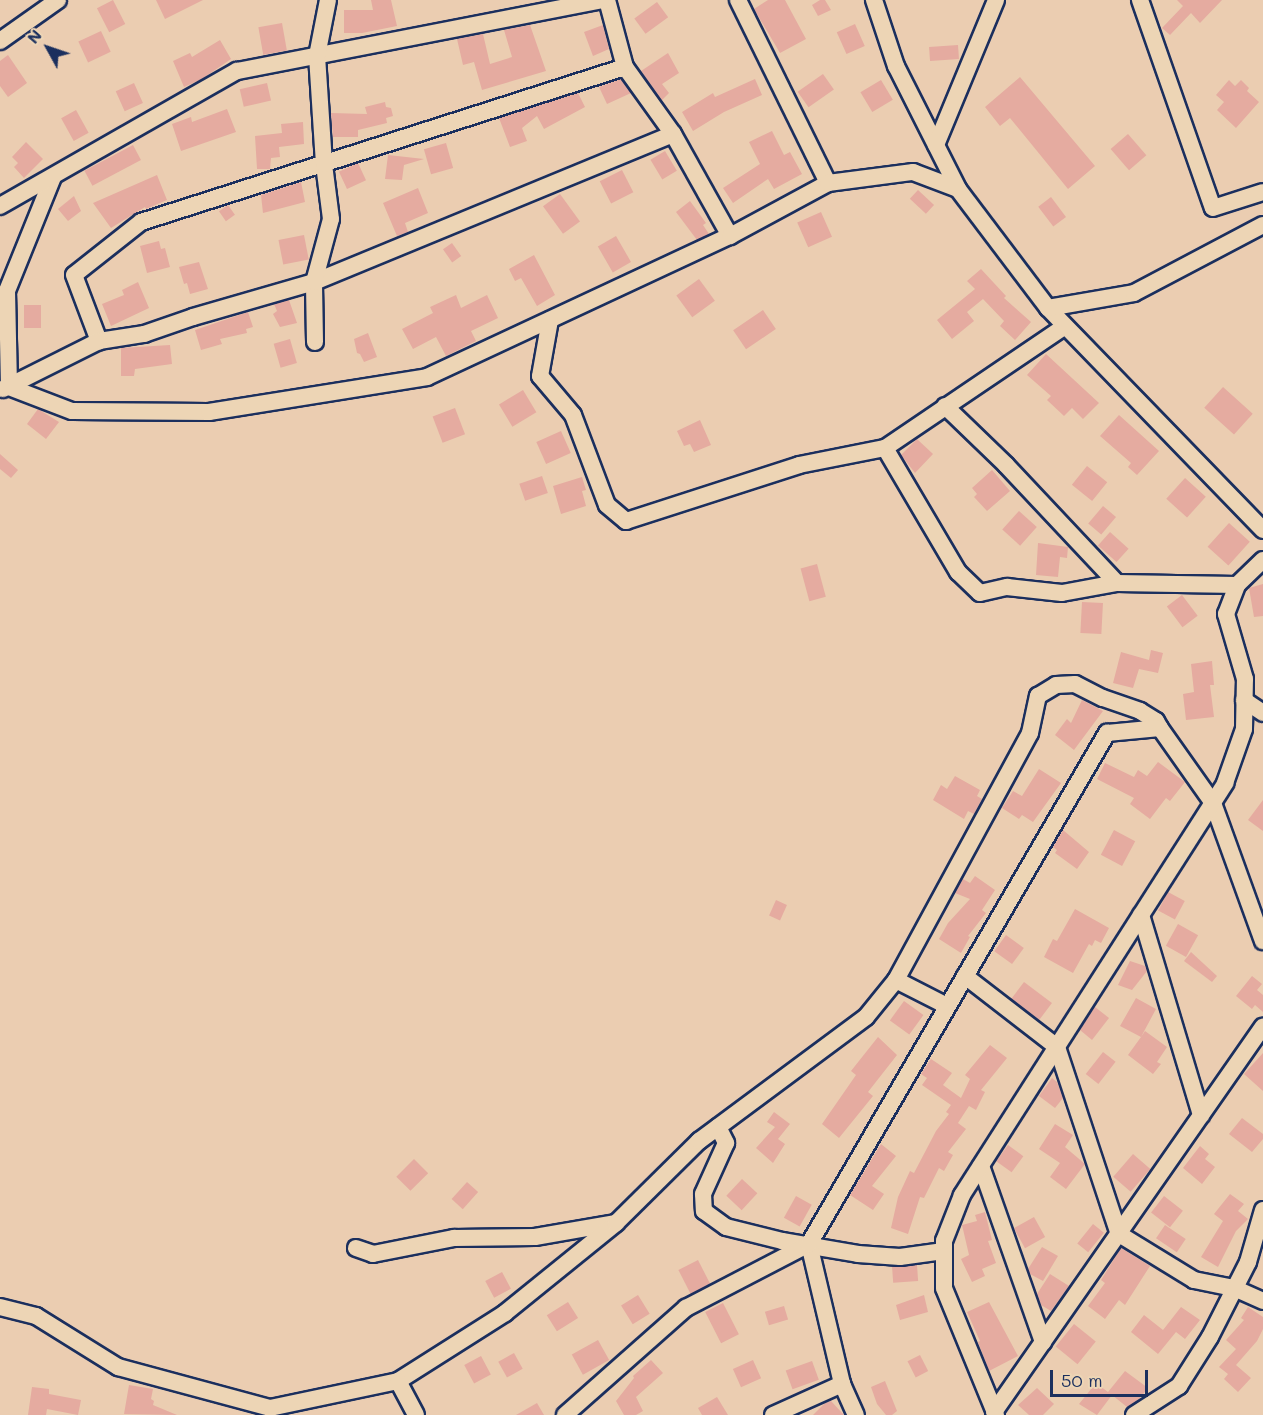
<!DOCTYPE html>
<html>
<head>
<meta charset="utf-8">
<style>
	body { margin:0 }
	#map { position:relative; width:1263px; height:1415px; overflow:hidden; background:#ebcdb1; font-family:Mali,sans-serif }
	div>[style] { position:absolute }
	.building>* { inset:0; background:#e5aba0; transform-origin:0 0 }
	.roads { filter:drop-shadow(2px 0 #1b2f5e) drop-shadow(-2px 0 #1b2f5e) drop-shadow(0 2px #1b2f5e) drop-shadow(0 -2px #1b2f5e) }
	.minor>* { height:16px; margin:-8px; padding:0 8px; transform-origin:8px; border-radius:8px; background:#edd5b5 }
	span { translate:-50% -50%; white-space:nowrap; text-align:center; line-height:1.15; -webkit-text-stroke:4.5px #edd5b5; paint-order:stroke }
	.north { position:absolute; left:18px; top:18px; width:60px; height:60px; -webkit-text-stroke:4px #edd5b5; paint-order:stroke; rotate:310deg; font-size:16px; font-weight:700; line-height:24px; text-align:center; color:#1b2f5e }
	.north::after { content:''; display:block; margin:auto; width:21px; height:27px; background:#1b2f5e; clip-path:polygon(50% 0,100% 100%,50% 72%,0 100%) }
	.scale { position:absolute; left:1050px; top:1370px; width:98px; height:27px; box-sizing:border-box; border:3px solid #1b2f5e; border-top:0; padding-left:8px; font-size:18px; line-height:21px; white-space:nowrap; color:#1b2f5e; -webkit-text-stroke:4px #edd5b5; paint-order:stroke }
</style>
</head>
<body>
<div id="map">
	<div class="building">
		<i style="left:113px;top:0;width:27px;height:18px;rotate:63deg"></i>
		<i style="clip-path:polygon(156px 0,203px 0,165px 19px)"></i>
		<i style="clip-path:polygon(371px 0,391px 0,397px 26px,362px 33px,344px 33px,344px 10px,373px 10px)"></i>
		<i style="clip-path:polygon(768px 0,785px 0,806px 39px,780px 53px,754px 9px)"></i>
		<i style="clip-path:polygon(820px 0,825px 0,831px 10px,818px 16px,812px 5px)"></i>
		<i style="clip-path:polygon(1177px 0,1222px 0,1200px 23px,1191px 13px,1170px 35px,1162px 28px,1183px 6px)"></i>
		<i style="left:657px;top:2px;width:19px;height:28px;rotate:54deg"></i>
		<i style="left:282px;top:23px;width:28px;height:24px;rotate:80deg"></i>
		<i style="left:855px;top:24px;width:24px;height:20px;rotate:66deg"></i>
		<i style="clip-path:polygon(530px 25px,546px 71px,482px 90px,474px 62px,463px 65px,457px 39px,483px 34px,490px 64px,512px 57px,504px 30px)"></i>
		<i style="clip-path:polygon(603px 25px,609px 49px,593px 56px,584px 32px)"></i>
		<i style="left:101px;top:31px;width:23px;height:25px;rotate:65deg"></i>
		<i style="clip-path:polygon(220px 40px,231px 59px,202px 79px,184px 87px,173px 61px,190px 53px,192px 57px)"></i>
		<i style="left:958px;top:45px;width:14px;height:29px;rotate:86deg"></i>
		<i style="clip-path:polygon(668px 53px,679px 73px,662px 84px,669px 93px,662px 100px,641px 71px)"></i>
		<i style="clip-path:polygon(8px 55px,27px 83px,8px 97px,0 86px,0 61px)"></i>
		<i style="left:823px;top:74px;width:19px;height:31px;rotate:55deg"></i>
		<i style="clip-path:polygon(1020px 77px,1095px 166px,1068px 189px,1010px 118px,1000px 126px,985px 107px)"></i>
		<i style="clip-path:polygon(621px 79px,631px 93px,607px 104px,599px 87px)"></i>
		<i style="clip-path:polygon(755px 79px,762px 95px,724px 112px,693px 131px,682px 112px,713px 93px,715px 97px)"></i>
		<i style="left:881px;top:80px;width:23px;height:24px;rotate:59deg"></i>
		<i style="clip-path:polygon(1229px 80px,1235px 86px,1241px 80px,1249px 88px,1247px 91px,1259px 102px,1236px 128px,1217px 110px,1224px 102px,1216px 95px)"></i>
		<i style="left:134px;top:83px;width:22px;height:20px;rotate:66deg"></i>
		<i style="left:267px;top:83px;width:18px;height:28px;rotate:77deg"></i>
		<i style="clip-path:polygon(578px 93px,585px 107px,544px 129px,537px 116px,522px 128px,527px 141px,510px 147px,499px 118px)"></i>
		<i style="clip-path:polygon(385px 102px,386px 107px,391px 108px,393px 116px,386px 118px,387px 123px,358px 130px,358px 137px,333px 137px,331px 113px,367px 114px,365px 107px)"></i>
		<i style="clip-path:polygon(227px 109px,236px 132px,181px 151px,172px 124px,191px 117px,192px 122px)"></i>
		<i style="left:76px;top:110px;width:26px;height:17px;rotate:61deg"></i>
		<i style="clip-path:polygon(303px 122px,304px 144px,279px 147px,280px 157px,271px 158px,270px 169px,257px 169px,255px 136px,282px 133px,281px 124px)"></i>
		<i style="clip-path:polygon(772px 131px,784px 155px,790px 152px,802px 174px,774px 189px,768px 179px,733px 203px,723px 188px,760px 164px,749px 142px)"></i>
		<i style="left:1128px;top:134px;width:28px;height:23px;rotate:49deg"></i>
		<i style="clip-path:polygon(26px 142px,43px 159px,24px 178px,14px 167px,18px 163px,12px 157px)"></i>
		<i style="left:446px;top:143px;width:26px;height:23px;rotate:74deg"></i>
		<i style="left:133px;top:145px;width:17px;height:55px;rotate:62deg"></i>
		<i style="left:665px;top:151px;width:23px;height:17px;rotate:59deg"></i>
		<i style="clip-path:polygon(388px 155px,424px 159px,404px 165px,402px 180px,385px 179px)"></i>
		<i style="left:358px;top:163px;width:19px;height:21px;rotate:65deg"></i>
		<i style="left:622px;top:170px;width:25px;height:25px;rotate:63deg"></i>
		<i style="clip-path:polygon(157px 175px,167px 200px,146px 209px,145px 207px,111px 228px,93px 203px)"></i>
		<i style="clip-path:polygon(301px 182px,305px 202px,263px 213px,261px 195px)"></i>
		<i style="clip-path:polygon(418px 188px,428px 213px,405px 223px,408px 232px,397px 236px,383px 203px)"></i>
		<i style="left:918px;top:190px;width:22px;height:12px;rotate:43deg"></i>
		<i style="left:560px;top:194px;width:34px;height:21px;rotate:54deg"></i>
		<i style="clip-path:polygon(74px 196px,81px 211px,68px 221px,58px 209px)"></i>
		<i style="left:1051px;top:197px;width:25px;height:16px;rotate:53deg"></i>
		<i style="clip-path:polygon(690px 201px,706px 223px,703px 225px,709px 234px,697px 240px,676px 212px)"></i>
		<i style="left:228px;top:205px;width:12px;height:11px;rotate:55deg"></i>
		<i style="left:821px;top:212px;width:27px;height:26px;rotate:66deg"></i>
		<i style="left:304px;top:235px;width:25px;height:26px;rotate:79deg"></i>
		<i style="left:616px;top:236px;width:30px;height:21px;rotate:60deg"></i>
		<i style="clip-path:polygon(159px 241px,161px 249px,165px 248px,170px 267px,147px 273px,140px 246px)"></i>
		<i style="left:452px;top:243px;width:16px;height:11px;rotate:55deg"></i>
		<i style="clip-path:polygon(534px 255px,555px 295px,537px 306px,521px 278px,515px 281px,509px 269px)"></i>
		<i style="clip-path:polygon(199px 262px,208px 289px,190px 294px,187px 283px,184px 284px,179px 267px)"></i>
		<i style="clip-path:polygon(981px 269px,1006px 296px,1004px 298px,1031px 322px,1015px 340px,1000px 326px,1004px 321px,983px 299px,967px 312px,974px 321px,952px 339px,937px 320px,975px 289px,967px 281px)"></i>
		<i style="left:699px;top:279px;width:27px;height:28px;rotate:54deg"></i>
		<i style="clip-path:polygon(138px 282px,149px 308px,111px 326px,102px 304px,124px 295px,122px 290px)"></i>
		<i style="clip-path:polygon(456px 295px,461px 308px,487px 295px,498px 318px,471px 331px,476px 341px,446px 356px,436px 337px,413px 349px,402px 329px,433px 313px,430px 307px)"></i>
		<i style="clip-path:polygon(289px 300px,297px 323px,280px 327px,273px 314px,277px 311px,274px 304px)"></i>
		<i style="left:24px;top:305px;width:17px;height:23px"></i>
		<i style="left:763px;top:310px;width:23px;height:36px;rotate:56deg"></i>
		<i style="clip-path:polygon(248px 312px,253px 327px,246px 329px,247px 333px,220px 339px,222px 344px,201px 350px,195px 330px)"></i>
		<i style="clip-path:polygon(368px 333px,377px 357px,364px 362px,360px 354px,357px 353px,354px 339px)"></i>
		<i style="left:290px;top:339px;width:25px;height:17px;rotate:74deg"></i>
		<i style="clip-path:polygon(170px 345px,172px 364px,135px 369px,134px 376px,121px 376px,121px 348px)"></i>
		<i style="clip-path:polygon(1046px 354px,1099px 403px,1083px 419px,1072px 408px,1064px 416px,1047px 400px,1051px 396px,1027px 375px)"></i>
		<i style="left:1223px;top:387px;width:40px;height:28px;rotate:42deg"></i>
		<i style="left:523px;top:390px;width:26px;height:28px;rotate:59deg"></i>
		<i style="left:455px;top:408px;width:28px;height:24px;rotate:69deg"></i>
		<i style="clip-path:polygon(38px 409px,59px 422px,46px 439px,27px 424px)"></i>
		<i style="clip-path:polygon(1119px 415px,1159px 451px,1137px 475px,1128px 467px,1131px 463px,1100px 436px)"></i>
		<i style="clip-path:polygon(700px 420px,711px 445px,694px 452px,690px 444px,684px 446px,677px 431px)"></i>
		<i style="left:561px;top:431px;width:24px;height:27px;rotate:66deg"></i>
		<i style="clip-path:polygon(917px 439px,933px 454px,915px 473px,901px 455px)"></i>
		<i style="clip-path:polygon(0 454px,18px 470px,11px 478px,0 469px)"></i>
		<i style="left:1087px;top:466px;width:26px;height:24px;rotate:39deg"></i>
		<i style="clip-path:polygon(992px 470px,1010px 491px,987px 511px,974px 497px,977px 494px,972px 488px)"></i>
		<i style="left:542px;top:476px;width:18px;height:24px;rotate:71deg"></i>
		<i style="clip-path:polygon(582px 477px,586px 490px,582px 491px,586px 506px,561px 514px,553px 486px)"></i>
		<i style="left:1185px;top:478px;width:28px;height:28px;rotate:42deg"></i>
		<i style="left:1103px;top:506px;width:17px;height:23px;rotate:40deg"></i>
		<i style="left:1019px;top:511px;width:24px;height:25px;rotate:42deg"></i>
		<i style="left:1229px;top:523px;width:28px;height:32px;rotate:42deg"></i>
		<i style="left:1110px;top:532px;width:25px;height:18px;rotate:42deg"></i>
		<i style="clip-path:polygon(1038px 543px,1068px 547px,1067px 558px,1060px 557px,1058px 577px,1036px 575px)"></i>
		<i style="left:817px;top:564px;width:34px;height:17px;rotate:75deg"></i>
		<i style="clip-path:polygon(1263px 584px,1263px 616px,1254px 617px,1249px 588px)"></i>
		<i style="left:1182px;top:595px;width:26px;height:19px;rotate:53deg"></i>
		<i style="left:1082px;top:602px;width:21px;height:31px;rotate:3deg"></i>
		<i style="clip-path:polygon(1151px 650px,1163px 653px,1158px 673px,1139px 669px,1133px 688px,1113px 683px,1121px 652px,1149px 660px)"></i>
		<i style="clip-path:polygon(1212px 661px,1214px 685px,1210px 685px,1214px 717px,1186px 720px,1183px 694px,1194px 692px,1191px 664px)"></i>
		<i style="clip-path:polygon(1082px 700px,1103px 711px,1074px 750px,1055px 735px,1067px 719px,1071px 723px)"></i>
		<i style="clip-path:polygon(1158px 762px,1185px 782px,1170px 801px,1166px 798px,1150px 819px,1130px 804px,1134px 798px,1097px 779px,1105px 763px,1134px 777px,1138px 770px,1147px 776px)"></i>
		<i style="clip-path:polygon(1039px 769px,1061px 783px,1033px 822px,1022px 815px,1019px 819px,1002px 808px,1013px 791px,1022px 796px)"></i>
		<i style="clip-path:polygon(955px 776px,980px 790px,977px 796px,982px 799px,974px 814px,968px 811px,964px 819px,933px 800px,941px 785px,947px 789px)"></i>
		<i style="clip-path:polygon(1263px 800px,1263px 831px,1248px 820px)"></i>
		<i style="clip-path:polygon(1063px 830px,1089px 852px,1077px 869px,1055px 853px,1057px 850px,1053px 847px)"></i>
		<i style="left:1114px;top:830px;width:24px;height:28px;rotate:28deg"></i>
		<i style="clip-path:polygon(975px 876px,995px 890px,982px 910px,986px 913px,968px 936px,970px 937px,961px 953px,939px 939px,948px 923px,970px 899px,955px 893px,963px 879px,970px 883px)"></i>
		<i style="left:1168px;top:892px;width:19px;height:21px;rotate:28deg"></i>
		<i style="left:776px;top:900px;width:12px;height:17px;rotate:24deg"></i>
		<i style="clip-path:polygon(1075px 909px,1109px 928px,1101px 943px,1095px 940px,1092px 946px,1089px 944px,1073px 973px,1044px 957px,1053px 939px,1057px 941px)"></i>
		<i style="left:1178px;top:924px;width:23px;height:25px;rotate:29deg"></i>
		<i style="left:1006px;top:935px;width:22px;height:20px;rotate:36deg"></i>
		<i style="clip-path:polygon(1191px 952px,1217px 976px,1212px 982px,1184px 961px)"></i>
		<i style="clip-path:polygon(1130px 961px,1145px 966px,1147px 971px,1132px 990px,1118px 985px)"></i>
		<i style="clip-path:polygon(1252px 976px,1262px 984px,1257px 990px,1263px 995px,1263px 1012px,1255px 1005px,1252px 1009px,1236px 996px)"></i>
		<i style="left:1024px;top:982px;width:35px;height:21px;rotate:37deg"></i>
		<i style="clip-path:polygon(1136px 998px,1156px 1009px,1141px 1037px,1145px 1031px,1167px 1047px,1157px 1062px,1161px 1064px,1153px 1074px,1128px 1055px,1141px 1037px,1120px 1026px)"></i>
		<i style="left:904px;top:1001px;width:24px;height:24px;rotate:36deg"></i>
		<i style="clip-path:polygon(1095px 1007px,1109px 1018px,1092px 1040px,1080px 1030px)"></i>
		<i style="clip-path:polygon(878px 1037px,897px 1055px,868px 1092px,873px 1096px,839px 1138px,822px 1124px,856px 1075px,851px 1071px)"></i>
		<i style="clip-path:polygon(990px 1045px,1007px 1058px,981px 1090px,985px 1092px,976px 1110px,969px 1106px,958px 1123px,966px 1129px,948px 1152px,953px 1155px,944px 1171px,939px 1168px,924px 1198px,920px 1197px,908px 1234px,891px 1228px,898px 1197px,910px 1171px,914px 1173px,936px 1131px,949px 1114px,946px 1112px,951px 1105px,922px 1085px,927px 1078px,921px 1074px,931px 1059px,952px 1073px,943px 1085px,961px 1098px,970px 1079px,965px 1075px)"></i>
		<i style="left:1103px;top:1052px;width:16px;height:28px;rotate:38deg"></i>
		<i style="clip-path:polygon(1263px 1053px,1263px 1091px,1244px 1074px)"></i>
		<i style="clip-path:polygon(1052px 1078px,1057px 1082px,1063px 1098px,1055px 1108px,1039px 1096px)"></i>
		<i style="clip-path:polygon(774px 1112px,790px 1124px,778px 1139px,785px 1144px,773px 1163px,756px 1148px,775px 1127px,767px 1122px)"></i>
		<i style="clip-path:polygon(1242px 1118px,1263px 1134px,1263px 1139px,1252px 1152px,1229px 1134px)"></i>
		<i style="clip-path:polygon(1055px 1124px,1073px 1135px,1065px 1147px,1085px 1164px,1066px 1189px,1050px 1177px,1060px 1163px,1039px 1149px)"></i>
		<i style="clip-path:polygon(881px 1144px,896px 1156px,872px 1186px,884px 1194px,873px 1210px,850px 1195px)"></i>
		<i style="left:1008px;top:1145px;width:19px;height:20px;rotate:36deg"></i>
		<i style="clip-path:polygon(1200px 1146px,1209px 1154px,1205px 1159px,1215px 1167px,1202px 1184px,1183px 1168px)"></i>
		<i style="left:1133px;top:1154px;width:23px;height:30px;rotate:41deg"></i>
		<i style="left:414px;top:1159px;width:20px;height:25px;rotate:45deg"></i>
		<i style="left:742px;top:1179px;width:21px;height:23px;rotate:43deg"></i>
		<i style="left:467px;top:1182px;width:15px;height:23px;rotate:42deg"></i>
		<i style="clip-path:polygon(1230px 1194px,1244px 1204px,1238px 1211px,1248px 1219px,1236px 1231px,1218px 1267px,1201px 1257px,1223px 1221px,1214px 1214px)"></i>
		<i style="left:796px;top:1196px;width:18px;height:25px;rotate:29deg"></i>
		<i style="left:1164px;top:1196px;width:24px;height:21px;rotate:38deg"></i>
		<i style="clip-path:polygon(985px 1212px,992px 1240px,988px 1241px,996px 1263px,982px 1269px,985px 1276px,972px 1282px,961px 1259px,969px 1255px,962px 1225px,977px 1221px,975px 1215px)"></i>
		<i style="left:1034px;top:1217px;width:23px;height:23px;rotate:61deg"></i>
		<i style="left:1093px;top:1224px;width:14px;height:25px;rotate:39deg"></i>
		<i style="left:1165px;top:1225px;width:25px;height:16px;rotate:34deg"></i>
		<i style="clip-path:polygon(1042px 1247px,1058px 1256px,1043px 1281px,1030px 1274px,1028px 1269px)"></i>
		<i style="clip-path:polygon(1121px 1248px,1150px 1266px,1125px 1305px,1119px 1300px,1105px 1319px,1088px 1306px,1105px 1283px,1101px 1280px)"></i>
		<i style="left:698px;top:1260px;width:27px;height:22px;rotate:63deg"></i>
		<i style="left:917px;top:1265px;width:16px;height:25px;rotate:86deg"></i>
		<i style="left:502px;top:1272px;width:19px;height:19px;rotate:62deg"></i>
		<i style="clip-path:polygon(1050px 1274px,1069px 1286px,1051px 1311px,1041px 1305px,1037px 1294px)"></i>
		<i style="left:638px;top:1295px;width:22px;height:20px;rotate:58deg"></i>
		<i style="clip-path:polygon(924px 1295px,928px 1312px,900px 1320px,896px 1305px)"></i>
		<i style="left:568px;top:1302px;width:19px;height:25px;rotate:58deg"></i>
		<i style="clip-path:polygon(989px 1302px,1018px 1356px,989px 1371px,978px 1342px,980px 1341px,967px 1312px)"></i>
		<i style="left:723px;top:1303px;width:35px;height:20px;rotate:63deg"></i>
		<i style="left:784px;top:1306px;width:14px;height:20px;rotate:73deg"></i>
		<i style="clip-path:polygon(1181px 1307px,1200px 1320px,1185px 1339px,1176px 1332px,1158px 1354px,1131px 1332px,1144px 1315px,1163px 1330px)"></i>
		<i style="clip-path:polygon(1248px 1307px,1263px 1317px,1263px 1329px,1257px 1341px,1236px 1365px,1251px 1378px,1238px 1392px,1224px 1379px,1228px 1374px,1219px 1367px,1236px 1349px,1226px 1340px,1244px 1320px,1241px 1318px)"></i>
		<i style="left:1074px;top:1324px;width:28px;height:29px;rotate:39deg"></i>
		<i style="left:598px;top:1340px;width:23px;height:30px;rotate:61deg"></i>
		<i style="left:514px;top:1353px;width:18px;height:18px;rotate:61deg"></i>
		<i style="left:920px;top:1355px;width:18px;height:14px;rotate:63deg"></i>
		<i style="left:481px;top:1356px;width:21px;height:19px;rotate:62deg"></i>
		<i style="clip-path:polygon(651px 1360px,663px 1373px,636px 1397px,643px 1411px,636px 1415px,624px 1415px,616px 1401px,634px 1378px,633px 1376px)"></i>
		<i style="left:753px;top:1360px;width:20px;height:22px;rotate:66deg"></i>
		<i style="left:812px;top:1361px;width:20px;height:28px;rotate:70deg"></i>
		<i style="clip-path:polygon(1125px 1371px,1148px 1388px,1139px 1399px,1127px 1407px,1112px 1395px,1097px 1415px,1079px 1404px,1096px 1383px,1108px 1392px)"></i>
		<i style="clip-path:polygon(885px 1381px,897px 1411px,892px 1415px,886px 1415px,877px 1404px,871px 1387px)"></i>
		<i style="clip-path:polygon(129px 1385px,153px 1389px,151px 1399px,154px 1401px,153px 1405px,177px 1415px,124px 1414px)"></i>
		<i style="clip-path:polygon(32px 1387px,49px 1389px,49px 1394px,81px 1400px,78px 1415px,47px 1409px,46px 1415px,28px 1415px)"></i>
		<i style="clip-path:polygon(1037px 1388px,1054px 1404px,1043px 1415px,1029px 1415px,1018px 1405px)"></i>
		<i style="clip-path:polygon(717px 1397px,728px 1415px,702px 1415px,698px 1408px)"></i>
		<i style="clip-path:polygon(831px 1401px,844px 1415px,813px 1415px,825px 1403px)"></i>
		<i style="clip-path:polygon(537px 1403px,544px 1415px,516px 1415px)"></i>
	</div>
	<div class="roads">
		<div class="minor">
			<i style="left:607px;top:0;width:69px;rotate:75deg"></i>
			<i style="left:625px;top:67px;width:82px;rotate:54.4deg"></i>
			<i style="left:673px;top:134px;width:117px;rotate:60.8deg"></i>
			<i style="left:738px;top:0;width:204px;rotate:63.8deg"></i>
			<i style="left:874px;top:0;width:70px;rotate:71.6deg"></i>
			<i style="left:896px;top:66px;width:138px;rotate:63.2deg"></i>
			<i style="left:958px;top:189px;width:149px;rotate:52.9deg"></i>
			<i style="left:1048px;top:308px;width:309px;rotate:45.9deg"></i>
			<i style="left:1140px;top:0;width:220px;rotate:70.7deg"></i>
			<i style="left:1213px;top:208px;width:52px;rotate:-17.7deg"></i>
			<i style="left:0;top:41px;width:71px;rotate:-35.3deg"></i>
			<i style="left:625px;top:67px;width:508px;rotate:162.24deg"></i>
			<i style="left:141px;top:222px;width:85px;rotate:141.7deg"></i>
			<i style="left:74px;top:275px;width:71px;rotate:69.3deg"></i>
			<i style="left:99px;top:341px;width:46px;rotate:-8.8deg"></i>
			<i style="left:144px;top:334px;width:52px;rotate:-19.1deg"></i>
			<i style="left:193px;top:317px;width:126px;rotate:-16.1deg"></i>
			<i style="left:314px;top:282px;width:388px;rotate:-22.4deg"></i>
			<i style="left:936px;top:145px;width:157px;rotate:-67.5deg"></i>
			<i style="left:53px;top:177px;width:123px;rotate:112deg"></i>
			<i style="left:7px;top:291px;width:96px;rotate:88.8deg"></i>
			<i style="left:9px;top:387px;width:67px;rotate:20.9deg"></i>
			<i style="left:72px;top:411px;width:137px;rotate:0.4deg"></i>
			<i style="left:209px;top:412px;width:221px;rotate:-9.1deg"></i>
			<i style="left:427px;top:377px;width:334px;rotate:-25deg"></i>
			<i style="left:730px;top:236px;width:111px;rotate:-28.4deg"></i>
			<i style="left:828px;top:183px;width:86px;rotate:-7.4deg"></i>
			<i style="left:913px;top:172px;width:48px;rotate:20.7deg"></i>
			<i style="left:0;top:206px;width:273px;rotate:-29.7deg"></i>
			<i style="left:237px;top:71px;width:373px;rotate:-11deg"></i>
			<i style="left:1048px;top:308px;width:87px;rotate:-9.9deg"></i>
			<i style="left:1134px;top:293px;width:146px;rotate:-27.8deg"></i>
			<i style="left:550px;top:320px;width:57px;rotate:100.1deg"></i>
			<i style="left:540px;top:376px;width:51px;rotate:49.8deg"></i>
			<i style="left:573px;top:415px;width:96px;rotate:69.3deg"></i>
			<i style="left:607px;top:505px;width:25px;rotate:40deg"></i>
			<i style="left:626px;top:521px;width:182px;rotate:-17.9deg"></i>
			<i style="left:799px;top:465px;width:88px;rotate:-11.2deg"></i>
			<i style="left:885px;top:448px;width:217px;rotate:-34.1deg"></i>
			<i style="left:315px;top:342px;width:60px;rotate:-91deg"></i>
			<i style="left:314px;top:282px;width:65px;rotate:-74.9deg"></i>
			<i style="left:331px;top:219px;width:55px;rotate:-97.3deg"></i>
			<i style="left:324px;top:164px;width:108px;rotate:-93.7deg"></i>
			<i style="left:317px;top:56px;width:57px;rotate:-78.9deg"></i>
			<i style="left:3px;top:389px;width:107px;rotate:-26.6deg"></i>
			<i style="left:945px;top:406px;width:85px;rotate:44deg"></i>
			<i style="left:1006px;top:465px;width:162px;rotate:46.8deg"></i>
			<i style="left:1117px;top:583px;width:120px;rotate:1deg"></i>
			<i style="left:885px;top:448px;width:144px;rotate:59.5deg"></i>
			<i style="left:958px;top:572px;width:30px;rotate:44deg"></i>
			<i style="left:980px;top:593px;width:28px;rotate:-13deg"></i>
			<i style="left:1007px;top:587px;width:55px;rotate:6.2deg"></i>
			<i style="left:1062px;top:593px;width:56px;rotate:-10.3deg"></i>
			<i style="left:1244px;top:700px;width:23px;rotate:34deg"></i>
			<i style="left:1141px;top:915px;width:209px;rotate:73.3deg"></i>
			<i style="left:965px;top:976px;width:116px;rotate:37.7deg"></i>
			<i style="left:1057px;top:1047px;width:197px;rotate:71.7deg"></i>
			<i style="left:1119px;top:1234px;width:88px;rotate:31.5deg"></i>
			<i style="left:1194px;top:1280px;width:41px;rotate:11.3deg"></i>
			<i style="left:1234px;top:1288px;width:32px;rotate:24deg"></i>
			<i style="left:896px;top:980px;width:57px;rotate:27deg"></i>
			<i style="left:718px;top:1127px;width:18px;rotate:63deg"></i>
			<i style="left:726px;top:1143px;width:56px;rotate:114.3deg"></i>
			<i style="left:703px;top:1194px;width:17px;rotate:87deg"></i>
			<i style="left:704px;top:1211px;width:27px;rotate:36deg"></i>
			<i style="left:726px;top:1227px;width:58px;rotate:14deg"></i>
			<i style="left:782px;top:1241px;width:77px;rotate:9.7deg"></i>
			<i style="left:858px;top:1254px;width:42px;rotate:4.1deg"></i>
			<i style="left:900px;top:1257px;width:44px;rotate:-7.8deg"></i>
			<i style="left:981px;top:1166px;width:187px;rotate:70.6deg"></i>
			<i style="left:809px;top:1244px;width:144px;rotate:76.7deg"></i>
			<i style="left:842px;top:1384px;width:34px;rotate:66deg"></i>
			<i style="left:356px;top:1248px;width:18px;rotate:19deg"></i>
			<i style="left:373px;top:1254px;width:83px;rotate:-11.2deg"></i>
			<i style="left:454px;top:1238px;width:81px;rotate:-0.7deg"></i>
			<i style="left:535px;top:1237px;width:81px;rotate:-9.9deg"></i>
			<i style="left:0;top:1307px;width:37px;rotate:14deg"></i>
			<i style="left:36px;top:1316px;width:97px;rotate:31.9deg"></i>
			<i style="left:118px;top:1367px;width:157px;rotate:15.1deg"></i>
			<i style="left:270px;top:1408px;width:131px;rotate:-11.9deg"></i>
			<i style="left:398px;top:1381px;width:127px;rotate:-32.4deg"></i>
			<i style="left:505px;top:1313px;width:143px;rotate:-39deg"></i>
			<i style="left:616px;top:1223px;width:117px;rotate:-44.7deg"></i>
			<i style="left:699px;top:1141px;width:208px;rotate:-36.6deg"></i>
			<i style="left:866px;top:1017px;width:48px;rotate:-51deg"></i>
			<i style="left:896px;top:980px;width:281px;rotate:-61.5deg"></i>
			<i style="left:1030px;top:733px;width:38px;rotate:-78deg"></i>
			<i style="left:1038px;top:696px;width:21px;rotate:-31deg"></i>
			<i style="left:1056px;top:685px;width:19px;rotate:-3deg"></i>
			<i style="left:1075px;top:684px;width:31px;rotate:27deg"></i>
			<i style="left:1103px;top:698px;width:39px;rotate:19deg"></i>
			<i style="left:1140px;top:711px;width:19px;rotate:32deg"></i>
			<i style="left:1156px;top:721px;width:8px;rotate:60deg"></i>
			<i style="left:398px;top:1381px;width:38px;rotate:62deg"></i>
			<i style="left:994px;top:1412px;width:470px;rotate:-55.1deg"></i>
			<i style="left:565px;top:1415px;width:162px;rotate:-41.5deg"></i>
			<i style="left:686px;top:1308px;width:139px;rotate:-27.5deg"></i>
			<i style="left:809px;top:1244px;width:592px;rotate:-59.75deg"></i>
			<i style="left:1107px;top:733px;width:53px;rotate:-5.4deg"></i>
			<i style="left:1160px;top:728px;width:92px;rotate:54.8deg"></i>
			<i style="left:1213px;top:803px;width:147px;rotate:70.1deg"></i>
			<i style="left:773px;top:1415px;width:76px;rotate:-24.2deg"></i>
			<i style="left:996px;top:1415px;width:137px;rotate:-112.3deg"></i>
			<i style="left:944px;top:1288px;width:47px;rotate:-90deg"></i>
			<i style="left:944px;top:1241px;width:49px;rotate:-68.6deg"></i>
			<i style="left:962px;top:1195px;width:489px;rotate:-57.4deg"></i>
			<i style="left:1225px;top:783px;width:57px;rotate:-70.6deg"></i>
			<i style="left:1244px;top:729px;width:50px;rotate:-88.9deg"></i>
			<i style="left:1245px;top:679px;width:68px;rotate:-106.3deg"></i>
			<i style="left:1226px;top:614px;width:31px;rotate:-69deg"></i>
			<i style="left:1237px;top:585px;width:36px;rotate:-44deg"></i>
			<i style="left:1134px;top:1415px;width:54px;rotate:-32.8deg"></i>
			<i style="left:1179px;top:1386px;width:58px;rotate:-57.7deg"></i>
			<i style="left:1210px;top:1337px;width:84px;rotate:-63.1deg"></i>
			<i style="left:1248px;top:1262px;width:54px;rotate:-73.9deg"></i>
		</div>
	</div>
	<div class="north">N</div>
	<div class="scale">50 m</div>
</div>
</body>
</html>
